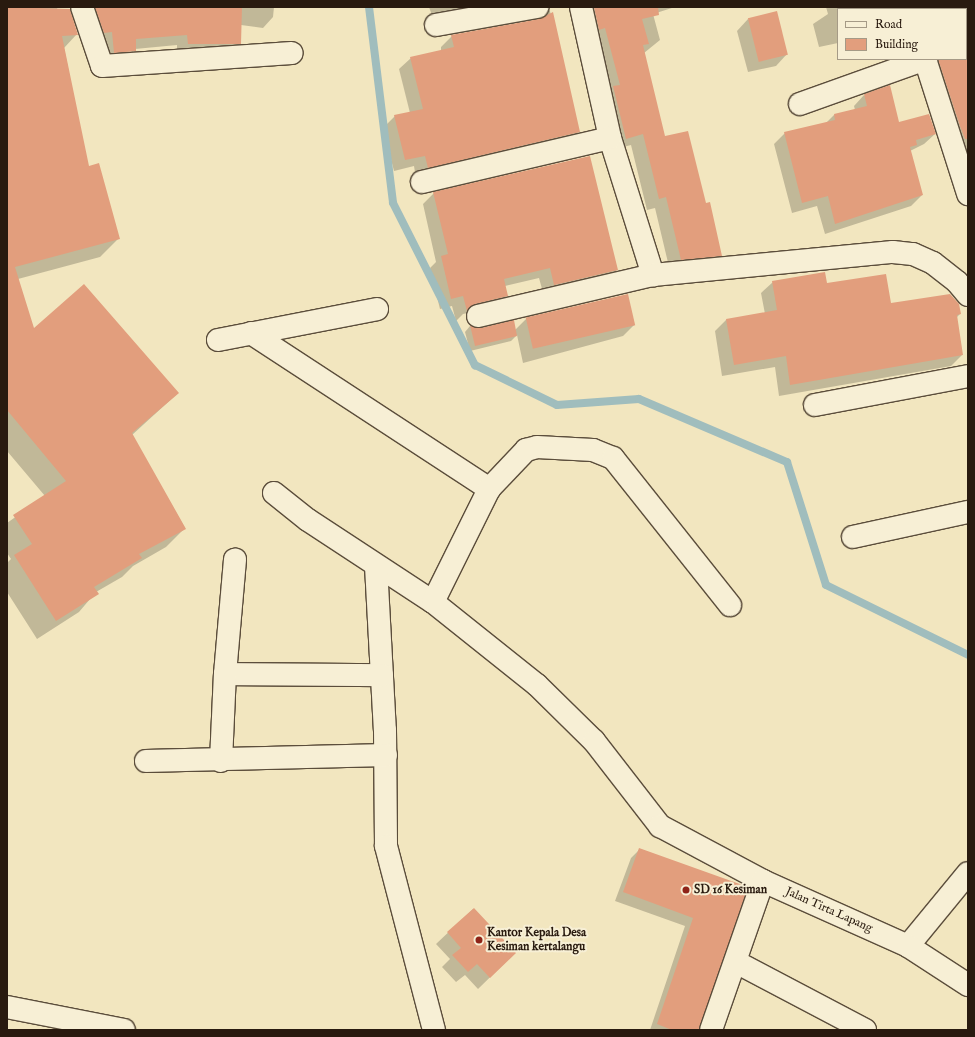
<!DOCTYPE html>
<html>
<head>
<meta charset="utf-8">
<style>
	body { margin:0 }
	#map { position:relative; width:975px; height:1037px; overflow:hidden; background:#f2e6bf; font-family:"IM FELL English",serif }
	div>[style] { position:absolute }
	.shadow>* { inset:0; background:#0003 }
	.stream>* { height:8px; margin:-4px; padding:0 4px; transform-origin:4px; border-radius:4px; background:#a0bdbd }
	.building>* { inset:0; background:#e29e7d; transform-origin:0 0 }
	.roads { filter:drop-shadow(1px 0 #5b4d3b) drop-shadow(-1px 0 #5b4d3b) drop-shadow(0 1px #5b4d3b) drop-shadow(0 -1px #5b4d3b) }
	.minor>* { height:22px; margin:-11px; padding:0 11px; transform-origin:11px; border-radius:11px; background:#f7efd5 }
	.dots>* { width:11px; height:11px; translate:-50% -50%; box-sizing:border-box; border:2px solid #f7efd5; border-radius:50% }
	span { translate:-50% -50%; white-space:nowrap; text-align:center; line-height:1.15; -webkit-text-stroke:4px #f7efd5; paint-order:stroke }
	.poi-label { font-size:12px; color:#291a0f; font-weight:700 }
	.left { translate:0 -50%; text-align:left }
	.street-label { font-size:12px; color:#291a0f }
	.frame { position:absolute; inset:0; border:8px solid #291a0f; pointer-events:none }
	.legend { position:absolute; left:837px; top:8px; width:130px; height:52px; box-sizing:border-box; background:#f7efd5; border:1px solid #a59a86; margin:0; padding:5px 7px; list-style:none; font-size:12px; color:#291a0f }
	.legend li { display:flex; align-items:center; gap:8px; height:20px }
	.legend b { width:20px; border:1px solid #a59a86 }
</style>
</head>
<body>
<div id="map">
	<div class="shadow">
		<i style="clip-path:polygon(7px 7px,56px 7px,77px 34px,64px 48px,88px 167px,119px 238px,100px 257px,18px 279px,33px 330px,178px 393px,132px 435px,185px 528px,166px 547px,133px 566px,122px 577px,96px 592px,79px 612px,37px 639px,7px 592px,7px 563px,11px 559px,7px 553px,7px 523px,45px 496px,7px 451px)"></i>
		<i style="clip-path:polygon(89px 7px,274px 7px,273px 17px,263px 28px,241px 25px,240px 43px,229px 54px,177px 55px,177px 45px,135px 49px,125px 61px,103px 63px)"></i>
		<i style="clip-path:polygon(429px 7px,515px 7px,434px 21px)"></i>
		<i style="clip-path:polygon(527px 7px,549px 7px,579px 132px,567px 143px,416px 179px,414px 166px,394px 171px,383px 128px,395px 116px,410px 113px,399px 69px,411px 58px,441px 51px,441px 47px,452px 36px,537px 21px,538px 17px)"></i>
		<i style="clip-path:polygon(579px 7px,675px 7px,653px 14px,660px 40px,644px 53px,664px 138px,705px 204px,721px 255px,710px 267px,670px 271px,655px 208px,647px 210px,631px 145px,615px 149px)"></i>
		<i style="clip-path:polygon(826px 7px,866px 7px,867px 9px,838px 9px,838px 43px,819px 47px,813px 24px,828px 14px)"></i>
		<i style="clip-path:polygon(910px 7px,968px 7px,968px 42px,966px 43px,966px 9px)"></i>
		<i style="clip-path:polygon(748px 19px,787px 54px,776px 66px,748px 72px,737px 31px)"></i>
		<i style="clip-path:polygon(926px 59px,968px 59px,968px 180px)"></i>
		<i style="clip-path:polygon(864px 95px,899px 123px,935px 134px,924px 144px,910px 151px,922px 195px,911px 206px,825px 234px,817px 206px,792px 213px,774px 144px,785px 133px,826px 123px,834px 115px,855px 110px,854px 106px)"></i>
		<i style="clip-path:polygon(434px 193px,617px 270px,606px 281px,544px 296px,539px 278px,505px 286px,507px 296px,496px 307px,463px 314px,456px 321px,452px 306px,440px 309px,430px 268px,436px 262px,423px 204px)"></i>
		<i style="clip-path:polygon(773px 282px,826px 284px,890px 304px,960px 314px,956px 318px,962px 355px,951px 366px,779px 396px,775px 367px,722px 376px,715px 331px,726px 320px,765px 314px,761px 293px)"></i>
		<i style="clip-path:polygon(527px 318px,634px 325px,623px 336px,523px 363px,517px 335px,511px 341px,470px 351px,465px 332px,470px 326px,515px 330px)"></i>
		<i style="clip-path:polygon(640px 849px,746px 888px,698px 1030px,650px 1030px,685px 926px,615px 901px,631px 858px)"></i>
		<i style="clip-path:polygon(473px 909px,515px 953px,478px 989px,465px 975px,456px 982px,442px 967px,450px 959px,436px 944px)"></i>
	</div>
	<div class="stream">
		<i style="left:369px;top:7px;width:197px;rotate:83deg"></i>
		<i style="left:393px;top:203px;width:182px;rotate:63.2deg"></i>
		<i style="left:475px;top:365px;width:91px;rotate:26deg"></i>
		<i style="left:557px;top:405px;width:82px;rotate:-4.2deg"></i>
		<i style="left:639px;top:399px;width:161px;rotate:23.1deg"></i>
		<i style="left:787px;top:462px;width:129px;rotate:72.4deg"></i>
		<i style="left:826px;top:585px;width:158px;rotate:26.2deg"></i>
	</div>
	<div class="building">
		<i style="clip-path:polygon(7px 7px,70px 9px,78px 35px,62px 36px,89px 166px,99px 163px,120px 239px,15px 267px,34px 328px,84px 284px,179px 393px,132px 433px,186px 529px,139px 554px,142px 558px,94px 587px,99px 594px,56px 621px,14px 555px,32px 544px,13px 515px,66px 481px,7px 410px)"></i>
		<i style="clip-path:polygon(242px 7px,241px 44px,188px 44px,187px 35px,136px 39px,136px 51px,114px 53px,112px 32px,104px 33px,95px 8px)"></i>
		<i style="clip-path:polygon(594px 7px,658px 7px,659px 15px,642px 19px,649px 44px,643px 45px,665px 136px,688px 131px,706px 203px,710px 202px,722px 256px,681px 260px,666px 197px,659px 199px,643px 134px,626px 139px,613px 86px,620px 85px,605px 28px,599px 30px)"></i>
		<i style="left:777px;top:11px;width:45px;height:30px;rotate:76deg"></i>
		<i style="clip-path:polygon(553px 12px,580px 132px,428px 168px,425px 156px,405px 160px,394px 115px,423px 109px,410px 57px,454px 47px,451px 35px,539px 19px)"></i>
		<i style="clip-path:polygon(938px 59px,968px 59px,968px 139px,965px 139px,960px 126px)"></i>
		<i style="clip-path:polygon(890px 85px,899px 122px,929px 114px,936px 134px,916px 140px,917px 145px,910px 147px,923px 195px,835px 224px,828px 196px,802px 203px,784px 132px,835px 120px,834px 114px,867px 106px,864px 94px)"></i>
		<i style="clip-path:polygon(590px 156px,618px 270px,554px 285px,550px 268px,504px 279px,508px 296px,475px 304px,467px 311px,463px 296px,451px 299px,441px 256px,448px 254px,433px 192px)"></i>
		<i style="clip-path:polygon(825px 272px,827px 283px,886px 274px,891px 303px,950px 294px,959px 304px,961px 314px,957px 315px,963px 355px,790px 385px,786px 356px,734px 365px,726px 319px,777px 310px,772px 281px)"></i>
		<i style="left:628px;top:294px;width:32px;height:105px;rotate:77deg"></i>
		<i style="clip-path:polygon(514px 320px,517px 336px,475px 346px,470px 325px,481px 328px)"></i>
		<i style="clip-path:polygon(639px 848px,748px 887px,699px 1030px,672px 1030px,657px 1024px,693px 918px,623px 892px)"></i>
		<i style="clip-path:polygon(474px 908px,516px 953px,490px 978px,477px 964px,468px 972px,452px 955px,461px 948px,447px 932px)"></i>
	</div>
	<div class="roads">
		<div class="minor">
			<i style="left:82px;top:7px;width:62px;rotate:71.3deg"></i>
			<i style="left:102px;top:66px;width:190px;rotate:-3.9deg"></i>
			<i style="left:581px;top:7px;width:134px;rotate:77.5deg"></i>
			<i style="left:610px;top:138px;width:144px;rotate:72.6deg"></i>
			<i style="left:653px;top:275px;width:241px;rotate:-5.5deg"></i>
			<i style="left:893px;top:252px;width:20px;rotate:6deg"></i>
			<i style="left:913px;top:254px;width:22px;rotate:24deg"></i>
			<i style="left:933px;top:263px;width:31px;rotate:38deg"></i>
			<i style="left:957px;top:282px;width:17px;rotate:50deg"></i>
			<i style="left:910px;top:7px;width:2px;rotate:63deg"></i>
			<i style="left:436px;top:25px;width:103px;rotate:-10.1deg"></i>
			<i style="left:966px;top:46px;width:2px;rotate:-27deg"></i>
			<i style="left:925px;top:59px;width:142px;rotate:72.3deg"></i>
			<i style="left:800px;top:104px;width:134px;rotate:-19.7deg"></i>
			<i style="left:422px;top:182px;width:193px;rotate:-13.2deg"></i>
			<i style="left:478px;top:316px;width:180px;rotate:-13.2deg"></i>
			<i style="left:251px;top:333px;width:285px;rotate:33.2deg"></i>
			<i style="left:218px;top:340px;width:162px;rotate:-11deg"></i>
			<i style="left:815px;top:405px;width:156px;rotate:-10.7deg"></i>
			<i style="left:274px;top:493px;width:43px;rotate:38.5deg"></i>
			<i style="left:308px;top:520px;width:149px;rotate:33.3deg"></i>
			<i style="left:433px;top:602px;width:133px;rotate:38.6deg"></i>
			<i style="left:537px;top:685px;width:80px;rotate:44.5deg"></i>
			<i style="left:594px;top:741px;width:108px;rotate:52.2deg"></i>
			<i style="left:660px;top:826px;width:117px;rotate:28.1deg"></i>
			<i style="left:853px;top:537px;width:118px;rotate:-12.3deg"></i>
			<i style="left:376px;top:566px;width:164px;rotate:86.9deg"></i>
			<i style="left:385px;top:730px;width:116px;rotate:89.5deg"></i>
			<i style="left:386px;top:846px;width:190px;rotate:75.4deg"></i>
			<i style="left:433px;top:602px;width:126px;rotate:-63.6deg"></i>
			<i style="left:489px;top:489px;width:54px;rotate:-46.5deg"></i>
			<i style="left:526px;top:450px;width:11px;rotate:-15deg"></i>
			<i style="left:537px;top:447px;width:56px;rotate:3.1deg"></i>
			<i style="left:593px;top:450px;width:22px;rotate:22deg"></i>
			<i style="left:613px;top:458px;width:188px;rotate:51.5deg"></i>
			<i style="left:225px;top:674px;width:157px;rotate:0.4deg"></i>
			<i style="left:146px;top:761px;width:240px;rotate:-1.4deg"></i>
			<i style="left:221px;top:761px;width:87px;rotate:-87.4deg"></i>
			<i style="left:225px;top:674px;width:115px;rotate:-85deg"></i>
			<i style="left:908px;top:946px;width:94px;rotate:-50.6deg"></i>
			<i style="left:736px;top:962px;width:146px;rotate:27.8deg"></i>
			<i style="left:7px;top:1007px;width:119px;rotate:11.1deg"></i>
			<i style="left:711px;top:1030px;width:158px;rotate:-70.8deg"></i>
			<i style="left:763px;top:881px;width:159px;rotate:24.1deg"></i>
			<i style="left:908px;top:946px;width:72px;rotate:33deg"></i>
		</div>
	</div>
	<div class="dots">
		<i style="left:686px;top:890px;background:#8f2418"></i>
		<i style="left:479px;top:940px;background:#8f2418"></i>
	</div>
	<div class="poi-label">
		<span class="left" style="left:694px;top:890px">SD 16 Kesiman</span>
		<span class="left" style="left:487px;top:940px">Kantor Kepala Desa<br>Kesiman kertalangu</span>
	</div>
	<div class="street-label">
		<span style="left:829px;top:910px;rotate:24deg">Jalan Tirta Lapang</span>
	</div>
	<div class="frame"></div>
	<ul class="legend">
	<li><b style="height:5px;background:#f7efd5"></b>Road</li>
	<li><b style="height:11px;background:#e29e7d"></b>Building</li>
	</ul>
</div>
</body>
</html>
